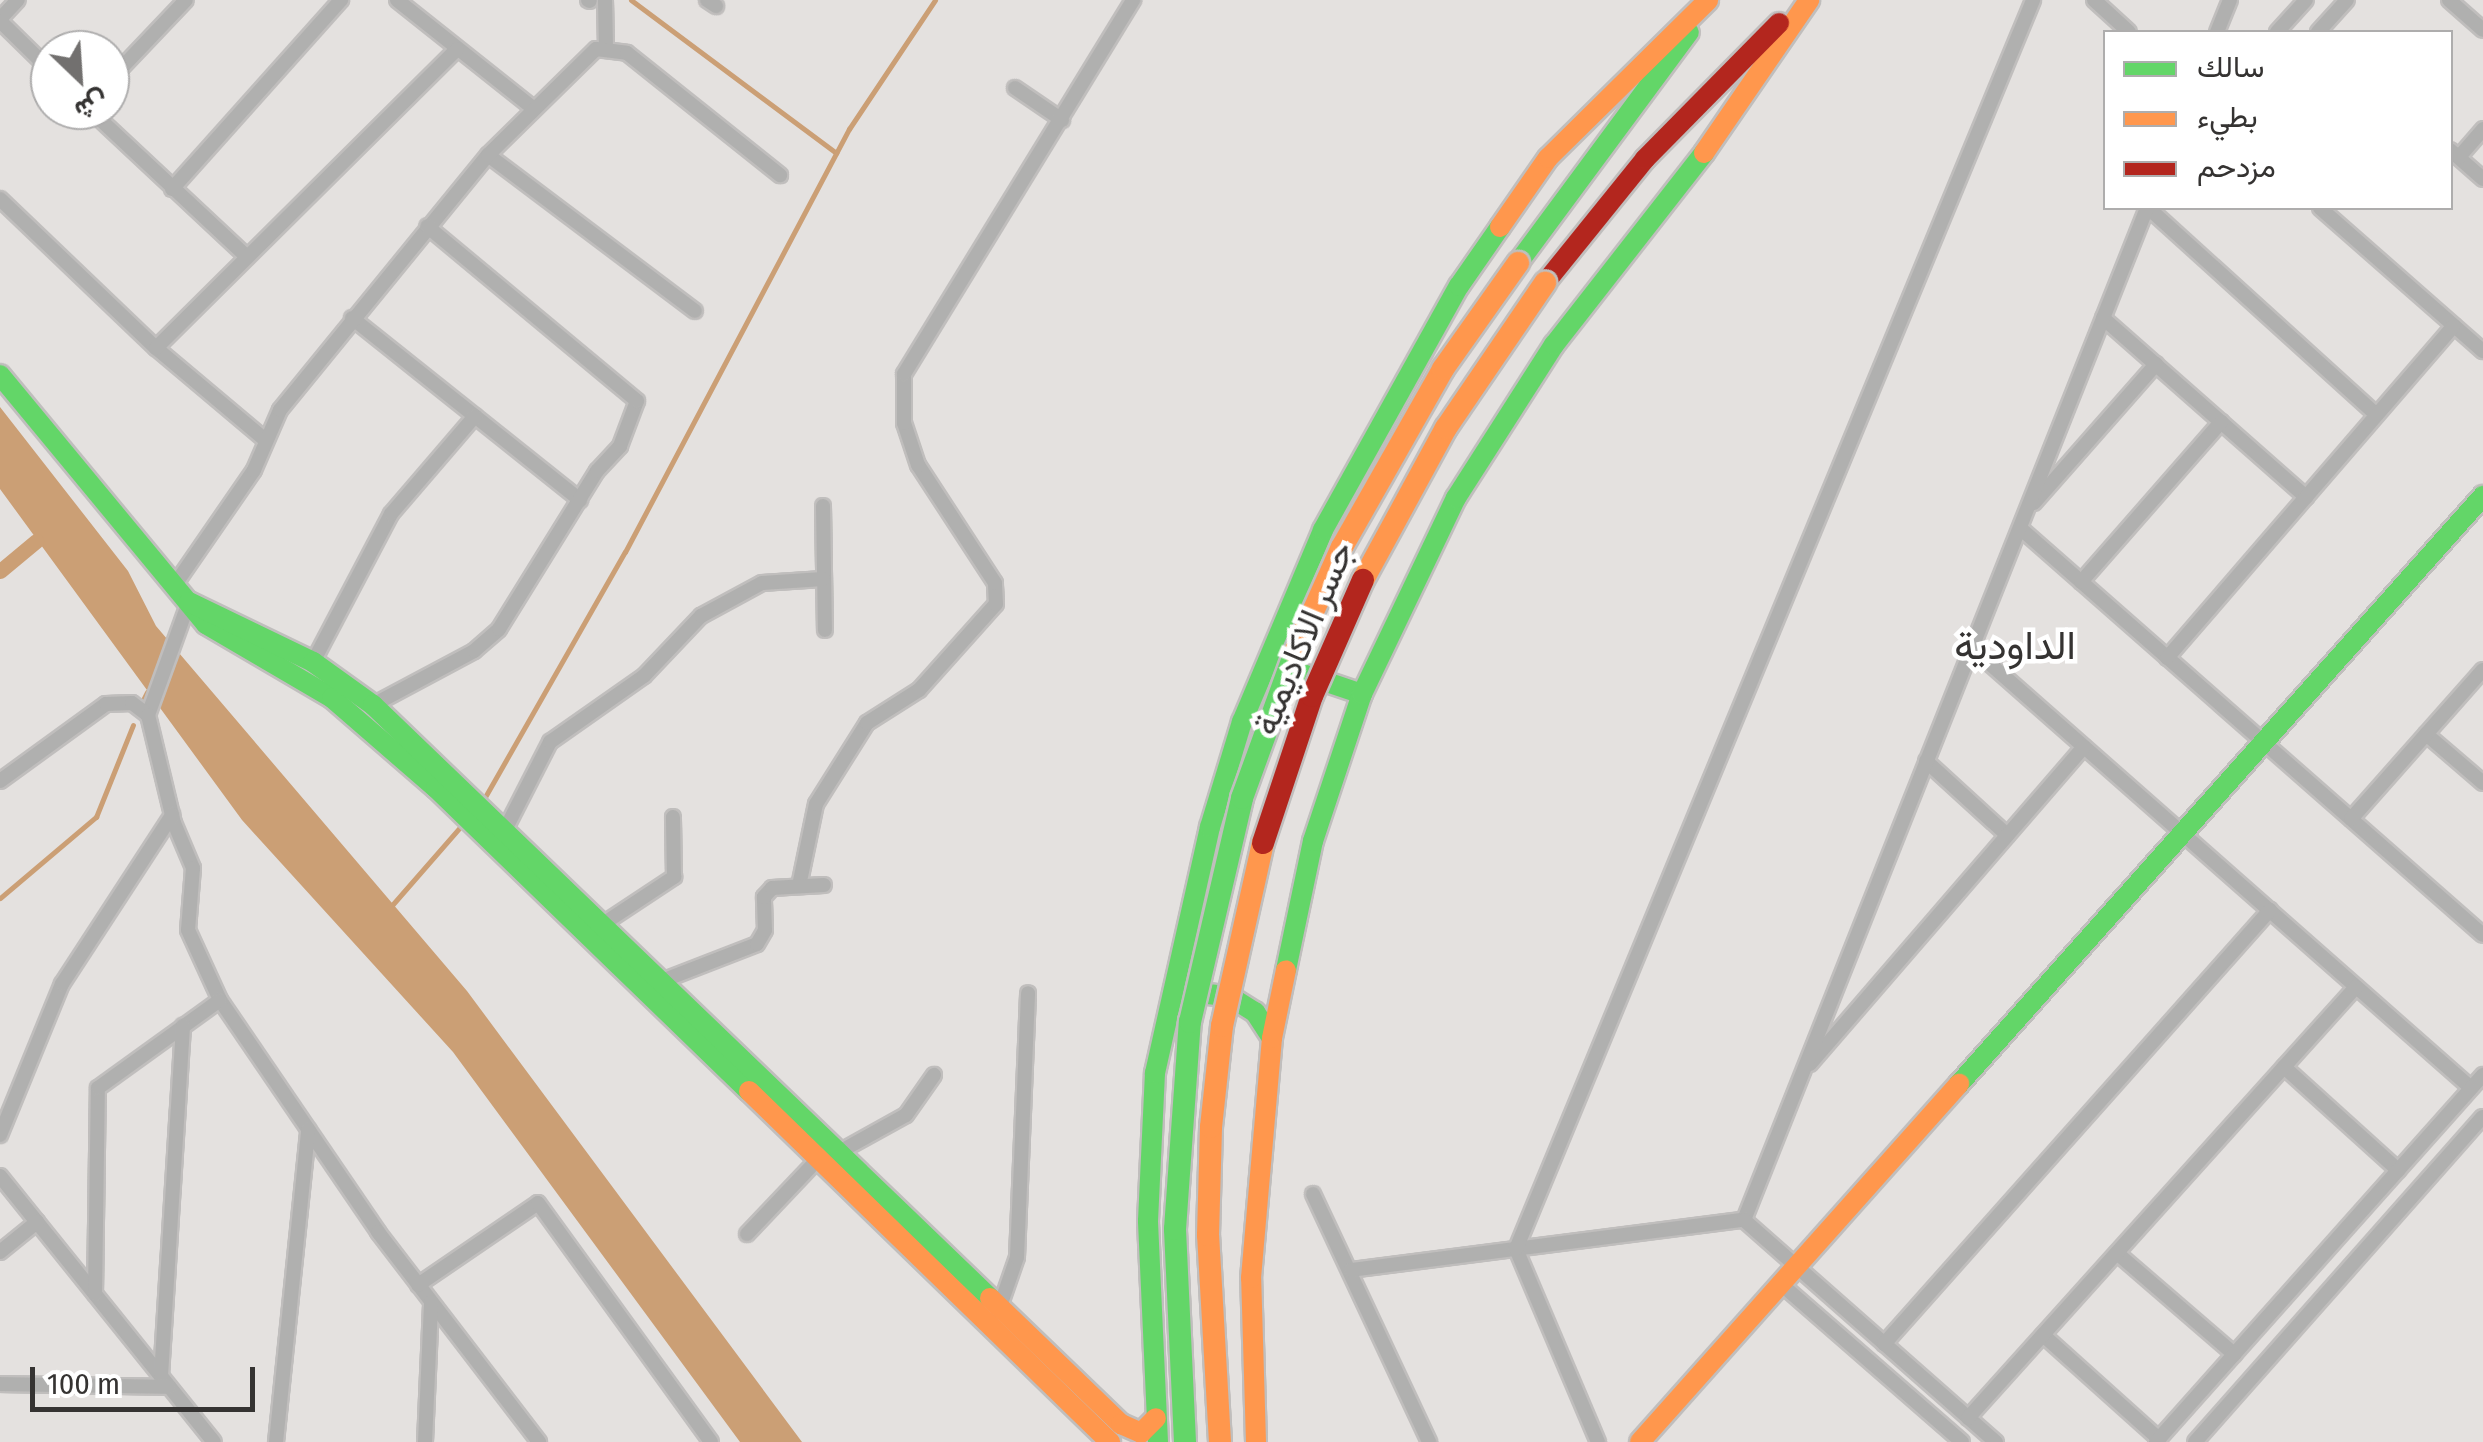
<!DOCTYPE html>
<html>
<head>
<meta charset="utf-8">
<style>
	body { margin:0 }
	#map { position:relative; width:2483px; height:1442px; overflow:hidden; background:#e4e1df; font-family:"Fira Sans Condensed",Vazirmatn,sans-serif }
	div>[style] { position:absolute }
	.water>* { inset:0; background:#cb9f75 }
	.stream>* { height:5px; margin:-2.5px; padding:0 2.5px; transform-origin:2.5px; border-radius:2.5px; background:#cb9f75 }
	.canal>* { height:15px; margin:-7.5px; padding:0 7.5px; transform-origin:7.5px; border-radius:7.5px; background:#cb9f75 }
	.roads { filter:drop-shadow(2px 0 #c0bebd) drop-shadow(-2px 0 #c0bebd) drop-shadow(0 2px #c0bebd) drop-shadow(0 -2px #c0bebd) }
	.street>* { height:14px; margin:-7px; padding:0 7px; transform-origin:7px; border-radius:7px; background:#b0b0af }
	.fast>* { height:20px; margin:-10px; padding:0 10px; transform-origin:10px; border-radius:10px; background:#63d668 }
	.slow>* { height:20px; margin:-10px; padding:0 10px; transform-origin:10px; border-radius:10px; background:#ff974d }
	.jam>* { height:20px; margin:-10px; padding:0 10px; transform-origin:10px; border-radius:10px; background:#b3261e }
	.bridges { filter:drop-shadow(2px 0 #c0bebd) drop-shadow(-2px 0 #c0bebd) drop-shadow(0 2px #c0bebd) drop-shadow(0 -2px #c0bebd) }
	.fast-bridge>* { height:22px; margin:-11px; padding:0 11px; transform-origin:11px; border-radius:11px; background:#63d668 }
	.slow-bridge>* { height:22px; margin:-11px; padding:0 11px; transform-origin:11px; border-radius:11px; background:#ff974d }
	.jam-bridge>* { height:22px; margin:-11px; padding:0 11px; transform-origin:11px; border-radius:11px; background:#b3261e }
	span { translate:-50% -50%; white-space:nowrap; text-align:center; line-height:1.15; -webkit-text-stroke:9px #fff; paint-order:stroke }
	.street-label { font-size:35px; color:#353332 }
	.quarter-label { font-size:40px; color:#353332 }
	.legend { position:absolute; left:2103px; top:30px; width:350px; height:180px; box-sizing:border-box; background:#fff; border:2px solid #aeadad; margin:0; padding:12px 18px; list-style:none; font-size:30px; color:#353332 }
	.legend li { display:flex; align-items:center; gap:20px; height:50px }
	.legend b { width:50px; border:2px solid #aeadad }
	.north { position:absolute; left:30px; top:30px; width:100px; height:100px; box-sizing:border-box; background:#fff; border:2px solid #aeadad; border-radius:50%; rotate:155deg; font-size:28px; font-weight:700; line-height:40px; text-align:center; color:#353332 }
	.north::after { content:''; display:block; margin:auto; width:35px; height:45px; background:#72706f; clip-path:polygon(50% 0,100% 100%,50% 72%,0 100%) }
	.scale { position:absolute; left:30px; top:1367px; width:225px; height:45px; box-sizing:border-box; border:5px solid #353332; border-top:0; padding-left:12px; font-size:30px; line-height:35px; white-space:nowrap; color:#353332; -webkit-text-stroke:8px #fff; paint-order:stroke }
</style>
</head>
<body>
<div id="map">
	<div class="water">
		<i style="clip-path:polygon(0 407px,128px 571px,156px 626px,467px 991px,802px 1442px,740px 1442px,453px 1052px,242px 820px,0 489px)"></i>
	</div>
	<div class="stream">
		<i style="left:631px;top:0;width:256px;rotate:36.7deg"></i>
		<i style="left:142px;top:702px;width:11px;rotate:-63deg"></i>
		<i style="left:485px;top:797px;width:282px;rotate:-60.3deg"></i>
		<i style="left:625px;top:552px;width:479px;rotate:-62.1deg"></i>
		<i style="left:849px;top:129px;width:155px;rotate:-56.3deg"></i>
		<i style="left:0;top:898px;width:126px;rotate:-40.2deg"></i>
		<i style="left:96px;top:817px;width:99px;rotate:-68.1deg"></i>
		<i style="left:393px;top:904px;width:105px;rotate:-48.9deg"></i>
	</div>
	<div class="canal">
		<i style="left:0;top:571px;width:47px;rotate:-39.8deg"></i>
	</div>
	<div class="roads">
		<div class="street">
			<i style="left:397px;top:0;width:174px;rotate:38.5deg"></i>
			<i style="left:588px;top:0;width:2px;rotate:27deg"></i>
			<i style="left:605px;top:0;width:46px;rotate:88.8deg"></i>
			<i style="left:707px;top:0;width:11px;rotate:34deg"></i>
			<i style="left:2094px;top:0;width:47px;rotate:42.4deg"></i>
			<i style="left:2449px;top:0;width:45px;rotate:41.4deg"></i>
			<i style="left:0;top:19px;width:26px;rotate:-47deg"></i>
			<i style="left:0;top:21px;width:70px;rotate:44.4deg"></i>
			<i style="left:2217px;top:32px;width:35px;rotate:-68deg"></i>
			<i style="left:2277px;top:32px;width:43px;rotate:-47.8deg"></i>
			<i style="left:2318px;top:32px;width:43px;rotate:-47.8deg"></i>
			<i style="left:110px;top:80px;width:110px;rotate:-46.5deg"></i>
			<i style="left:1015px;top:88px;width:57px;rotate:34.2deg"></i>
			<i style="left:90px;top:110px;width:215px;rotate:43.1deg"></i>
			<i style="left:2450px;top:150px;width:44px;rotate:41.3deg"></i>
			<i style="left:488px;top:155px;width:259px;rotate:37deg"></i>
			<i style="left:2459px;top:157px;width:37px;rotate:-49deg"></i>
			<i style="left:172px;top:189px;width:254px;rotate:-48.2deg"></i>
			<i style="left:0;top:199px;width:216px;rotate:43.7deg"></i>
			<i style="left:156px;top:348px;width:140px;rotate:40.1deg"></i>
			<i style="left:2320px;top:208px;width:217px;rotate:41.3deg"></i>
			<i style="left:2155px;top:214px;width:299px;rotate:42.2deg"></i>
			<i style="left:352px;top:318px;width:292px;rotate:38.6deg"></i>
			<i style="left:2103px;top:318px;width:271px;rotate:41.4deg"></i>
			<i style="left:156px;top:348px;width:424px;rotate:-44.8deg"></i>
			<i style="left:2034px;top:503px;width:185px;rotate:-48.7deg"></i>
			<i style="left:823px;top:506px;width:124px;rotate:89.1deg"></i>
			<i style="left:2020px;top:528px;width:616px;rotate:41.32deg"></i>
			<i style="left:2081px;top:582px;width:213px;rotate:-48.8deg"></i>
			<i style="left:174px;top:586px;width:141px;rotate:-55.4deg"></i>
			<i style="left:254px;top:470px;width:65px;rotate:-66.6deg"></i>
			<i style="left:280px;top:410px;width:329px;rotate:-50.8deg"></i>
			<i style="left:488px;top:155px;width:151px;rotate:-44.5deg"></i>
			<i style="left:596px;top:49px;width:31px;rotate:7deg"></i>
			<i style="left:627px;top:53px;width:196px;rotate:38.6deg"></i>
			<i style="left:1972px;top:648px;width:665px;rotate:41.4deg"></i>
			<i style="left:2167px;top:658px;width:439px;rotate:-49.2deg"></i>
			<i style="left:313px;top:662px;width:167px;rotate:-62.2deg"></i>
			<i style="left:391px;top:514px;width:129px;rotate:-49.4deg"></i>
			<i style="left:373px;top:705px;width:115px;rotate:-28.1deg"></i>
			<i style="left:474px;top:651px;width:33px;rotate:-41deg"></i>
			<i style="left:499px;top:629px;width:186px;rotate:-58.2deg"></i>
			<i style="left:597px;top:471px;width:34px;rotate:-47deg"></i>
			<i style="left:620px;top:446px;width:48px;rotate:-69.3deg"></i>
			<i style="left:637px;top:401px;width:273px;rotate:-140.2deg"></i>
			<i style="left:148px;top:715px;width:120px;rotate:-70.1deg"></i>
			<i style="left:2426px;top:734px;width:75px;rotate:40.7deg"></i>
			<i style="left:1926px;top:761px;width:110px;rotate:42.4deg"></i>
			<i style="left:0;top:781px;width:131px;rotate:-36deg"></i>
			<i style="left:106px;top:704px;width:26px;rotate:-2deg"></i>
			<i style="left:132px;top:703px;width:20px;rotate:37deg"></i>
			<i style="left:148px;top:715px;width:111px;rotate:76.5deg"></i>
			<i style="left:174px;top:823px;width:49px;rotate:67.1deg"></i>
			<i style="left:193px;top:868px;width:62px;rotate:94.6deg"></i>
			<i style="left:188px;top:930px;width:77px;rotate:65.4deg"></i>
			<i style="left:220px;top:1000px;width:281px;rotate:55.7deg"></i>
			<i style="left:378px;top:1232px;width:265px;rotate:52.5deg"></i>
			<i style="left:2351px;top:819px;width:199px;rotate:-48.5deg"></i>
			<i style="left:506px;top:828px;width:97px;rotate:-62.9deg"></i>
			<i style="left:550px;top:742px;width:115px;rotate:-35.1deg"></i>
			<i style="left:644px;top:676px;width:83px;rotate:-46.5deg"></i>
			<i style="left:701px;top:616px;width:69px;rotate:-28.4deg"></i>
			<i style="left:762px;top:583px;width:61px;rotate:-3.8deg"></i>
			<i style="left:799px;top:886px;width:84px;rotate:-78.3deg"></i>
			<i style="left:816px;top:804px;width:96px;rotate:-57.8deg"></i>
			<i style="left:867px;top:723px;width:62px;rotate:-32.4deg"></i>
			<i style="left:919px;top:690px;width:115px;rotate:-48.2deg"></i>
			<i style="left:996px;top:604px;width:21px;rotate:-93deg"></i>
			<i style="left:995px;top:583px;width:141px;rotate:-123.1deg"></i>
			<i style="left:918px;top:465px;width:44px;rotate:-108.4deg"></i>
			<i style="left:904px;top:423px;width:49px;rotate:-90deg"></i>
			<i style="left:904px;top:374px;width:439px;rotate:-58.5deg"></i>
			<i style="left:606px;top:922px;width:82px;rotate:-33.5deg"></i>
			<i style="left:674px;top:877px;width:60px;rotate:-91deg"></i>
			<i style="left:654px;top:984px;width:110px;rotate:-21.2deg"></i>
			<i style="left:757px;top:944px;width:16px;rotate:-60deg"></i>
			<i style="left:765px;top:930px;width:33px;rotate:-92deg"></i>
			<i style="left:764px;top:897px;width:12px;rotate:-48deg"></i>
			<i style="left:772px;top:888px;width:52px;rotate:-3.3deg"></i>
			<i style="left:1810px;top:1064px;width:419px;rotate:-49.2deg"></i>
			<i style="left:2284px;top:1067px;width:154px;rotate:42.1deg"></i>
			<i style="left:0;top:1135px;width:163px;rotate:-67.7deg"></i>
			<i style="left:62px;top:984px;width:202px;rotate:-56.9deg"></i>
			<i style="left:841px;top:1151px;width:74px;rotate:-29deg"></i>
			<i style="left:906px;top:1115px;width:49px;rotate:-55deg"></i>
			<i style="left:0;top:1176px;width:341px;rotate:51.2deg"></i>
			<i style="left:1313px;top:1194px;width:274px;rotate:64.9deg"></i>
			<i style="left:1744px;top:1220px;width:1089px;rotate:-68.29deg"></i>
			<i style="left:747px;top:1234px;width:106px;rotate:-46.5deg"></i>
			<i style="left:0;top:1252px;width:48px;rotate:-39deg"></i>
			<i style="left:2117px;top:1253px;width:155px;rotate:40.8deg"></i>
			<i style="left:1351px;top:1270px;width:396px;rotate:-7.3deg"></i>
			<i style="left:1744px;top:1220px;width:336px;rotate:41.4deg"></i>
			<i style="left:1781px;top:1284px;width:240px;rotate:41.1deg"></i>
			<i style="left:418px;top:1285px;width:145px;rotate:-34.3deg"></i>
			<i style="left:538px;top:1203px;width:295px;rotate:54.1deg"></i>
			<i style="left:95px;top:1294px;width:206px;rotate:-89.2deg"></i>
			<i style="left:98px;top:1088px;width:150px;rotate:-35.8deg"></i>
			<i style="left:998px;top:1312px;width:58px;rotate:-70.9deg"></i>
			<i style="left:1017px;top:1257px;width:264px;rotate:-87.6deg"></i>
			<i style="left:2043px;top:1335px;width:156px;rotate:41.9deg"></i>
			<i style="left:1884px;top:1344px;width:581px;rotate:-48.35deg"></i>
			<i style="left:161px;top:1376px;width:351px;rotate:-86.4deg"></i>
			<i style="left:0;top:1384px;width:169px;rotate:1deg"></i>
			<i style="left:1968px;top:1418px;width:580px;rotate:-48.01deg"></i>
			<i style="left:276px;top:1442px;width:314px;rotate:-84.1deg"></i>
			<i style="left:425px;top:1442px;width:140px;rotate:-87.5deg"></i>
			<i style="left:1598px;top:1442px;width:210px;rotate:-113deg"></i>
			<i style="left:1516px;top:1249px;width:1352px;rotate:-67.51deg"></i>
			<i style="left:2156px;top:1442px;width:492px;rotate:-48.3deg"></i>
			<i style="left:2195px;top:1442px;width:434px;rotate:-48.5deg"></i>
		</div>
		<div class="fast">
			<i style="left:1518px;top:263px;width:287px;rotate:-53.5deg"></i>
			<i style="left:0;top:375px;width:323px;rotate:50.4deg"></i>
			<i style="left:206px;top:624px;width:146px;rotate:30.4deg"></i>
			<i style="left:332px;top:698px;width:138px;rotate:40.9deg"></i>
			<i style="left:436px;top:788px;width:436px;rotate:44.1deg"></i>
			<i style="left:189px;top:602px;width:138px;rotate:25.8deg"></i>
			<i style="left:313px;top:662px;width:74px;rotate:35.6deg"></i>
			<i style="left:373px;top:705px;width:856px;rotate:43.86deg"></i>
			<i style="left:1270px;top:663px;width:97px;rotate:18.6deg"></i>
			<i style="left:1286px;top:970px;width:132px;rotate:-78.2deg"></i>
			<i style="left:1313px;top:841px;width:155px;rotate:-71.6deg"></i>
			<i style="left:1362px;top:694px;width:217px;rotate:-64.4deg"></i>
			<i style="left:1456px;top:498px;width:182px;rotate:-57.4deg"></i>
			<i style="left:1554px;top:345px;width:244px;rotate:-52deg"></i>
			<i style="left:1177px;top:1000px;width:22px;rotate:-18deg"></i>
			<i style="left:1198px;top:993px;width:31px;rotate:6deg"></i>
			<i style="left:1229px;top:996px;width:31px;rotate:32deg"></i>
			<i style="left:1255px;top:1012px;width:31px;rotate:57deg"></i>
			<i style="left:1959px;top:1084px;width:788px;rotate:-48.29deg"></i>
			<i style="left:1158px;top:1442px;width:221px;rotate:-92.6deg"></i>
			<i style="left:1148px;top:1221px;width:148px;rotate:-87.3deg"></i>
			<i style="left:1155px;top:1073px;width:252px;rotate:-77.4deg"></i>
			<i style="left:1210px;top:827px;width:110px;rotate:-73.1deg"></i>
			<i style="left:1242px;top:722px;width:208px;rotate:-67.1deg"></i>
			<i style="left:1323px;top:530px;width:279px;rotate:-60.9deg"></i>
			<i style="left:1459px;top:286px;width:72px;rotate:-55.2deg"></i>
		</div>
		<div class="slow">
			<i style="left:1704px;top:153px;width:186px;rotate:-55.5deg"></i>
			<i style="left:1500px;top:227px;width:84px;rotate:-55.2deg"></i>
			<i style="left:1548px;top:158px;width:225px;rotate:-44.6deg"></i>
			<i style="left:749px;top:1091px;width:504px;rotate:44.2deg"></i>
			<i style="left:990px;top:1298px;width:182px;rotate:43.9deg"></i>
			<i style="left:1121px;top:1424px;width:22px;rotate:24deg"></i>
			<i style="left:1141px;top:1433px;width:21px;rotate:-45deg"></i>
			<i style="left:1256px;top:1442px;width:164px;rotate:-91.7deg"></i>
			<i style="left:1251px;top:1278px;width:241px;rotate:-85deg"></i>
			<i style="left:1272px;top:1038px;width:69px;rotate:-78.4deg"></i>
			<i style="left:1640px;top:1442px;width:480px;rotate:-48.3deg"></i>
		</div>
		<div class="jam">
			<i style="left:1545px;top:283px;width:159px;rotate:-51.1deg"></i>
			<i style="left:1645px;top:159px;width:191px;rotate:-45.4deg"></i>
		</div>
	</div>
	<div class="bridges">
		<div class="fast-bridge">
			<i style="left:1185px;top:1442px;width:213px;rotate:-92.7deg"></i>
			<i style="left:1175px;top:1229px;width:208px;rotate:-85.9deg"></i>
			<i style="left:1190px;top:1022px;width:230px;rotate:-76.9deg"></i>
			<i style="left:1242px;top:798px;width:155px;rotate:-70deg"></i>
		</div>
		<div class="slow-bridge">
			<i style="left:1363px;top:580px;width:173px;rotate:-61.4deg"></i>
			<i style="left:1446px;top:428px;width:176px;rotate:-55.7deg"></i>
			<i style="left:1295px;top:652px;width:115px;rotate:-65.9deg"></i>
			<i style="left:1342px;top:547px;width:205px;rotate:-60.4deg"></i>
			<i style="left:1443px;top:369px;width:130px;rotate:-54.7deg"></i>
			<i style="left:1220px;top:1442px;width:207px;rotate:-93.3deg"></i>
			<i style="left:1208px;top:1235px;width:108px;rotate:-88.4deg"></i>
			<i style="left:1211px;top:1127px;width:102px;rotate:-83.8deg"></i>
			<i style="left:1222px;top:1026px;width:188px;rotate:-77.4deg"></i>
		</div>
		<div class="jam-bridge">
			<i style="left:1263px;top:843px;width:155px;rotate:-71.6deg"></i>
			<i style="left:1312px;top:696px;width:127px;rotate:-66.3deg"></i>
		</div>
	</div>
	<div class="street-label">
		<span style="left:1303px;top:638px;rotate:-67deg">جسر الاكاديمية</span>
	</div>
	<div class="quarter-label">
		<span style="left:2015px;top:646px">الداودية</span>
	</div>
	<ul class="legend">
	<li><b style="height:12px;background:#63d668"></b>سالك</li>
	<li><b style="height:12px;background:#ff974d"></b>بطيء</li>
	<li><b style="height:12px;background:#b3261e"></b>مزدحم</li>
	</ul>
	<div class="north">ش</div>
	<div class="scale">100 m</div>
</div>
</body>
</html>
